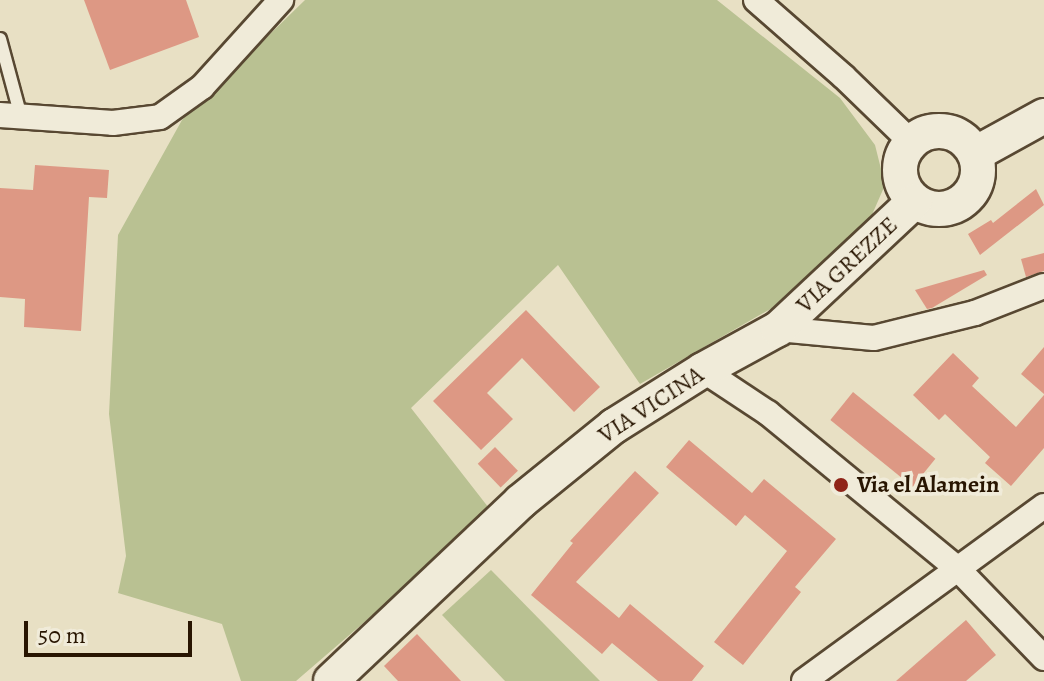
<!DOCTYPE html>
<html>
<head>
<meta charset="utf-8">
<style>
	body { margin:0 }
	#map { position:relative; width:1044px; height:681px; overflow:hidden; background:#e8e0c4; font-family:Alegreya,serif }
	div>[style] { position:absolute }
	.green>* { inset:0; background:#b9c192 }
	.building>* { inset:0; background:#dd9884; transform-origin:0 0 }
	.roads { filter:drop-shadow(2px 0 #584832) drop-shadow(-2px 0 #584832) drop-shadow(0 2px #584832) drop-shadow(0 -2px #584832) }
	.lane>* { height:12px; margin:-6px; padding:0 6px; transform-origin:6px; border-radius:6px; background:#f0ebd9 }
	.street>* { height:24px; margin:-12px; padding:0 12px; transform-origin:12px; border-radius:12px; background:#f0ebd9 }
	.secondary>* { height:34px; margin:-17px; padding:0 17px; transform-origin:17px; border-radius:17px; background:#f0ebd9 }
	.secondary>.ring { margin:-17px; padding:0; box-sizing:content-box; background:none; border:34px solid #f0ebd9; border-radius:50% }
	.dots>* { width:22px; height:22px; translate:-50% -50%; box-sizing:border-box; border:4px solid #f0ebd9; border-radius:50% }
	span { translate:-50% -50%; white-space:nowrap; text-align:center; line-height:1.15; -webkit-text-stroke:7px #f0ebd9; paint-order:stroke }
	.street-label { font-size:24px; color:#281501 }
	.poi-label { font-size:24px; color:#281501; font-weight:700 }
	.left { translate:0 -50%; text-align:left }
	.scale { position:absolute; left:24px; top:621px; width:168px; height:36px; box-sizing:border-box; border:4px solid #281501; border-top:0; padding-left:10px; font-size:24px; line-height:28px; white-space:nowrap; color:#281501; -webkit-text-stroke:6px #f0ebd9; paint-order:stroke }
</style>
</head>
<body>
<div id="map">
	<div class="green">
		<i style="clip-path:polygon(717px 0,840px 98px,875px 145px,885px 185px,871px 217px,772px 308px,640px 384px,558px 265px,411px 408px,492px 512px,296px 681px,241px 681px,222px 624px,118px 593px,126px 556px,109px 414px,118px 235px,182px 120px,305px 0)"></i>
		<i style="clip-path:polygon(491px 570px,600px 681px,505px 681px,442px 615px)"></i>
	</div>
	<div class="building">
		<i style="clip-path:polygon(84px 0,186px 0,199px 37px,110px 70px)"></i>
		<i style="clip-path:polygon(35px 165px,109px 170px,107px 198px,89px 197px,81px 331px,24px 327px,25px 299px,0 297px,0 188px,33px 190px)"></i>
		<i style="clip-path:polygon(1036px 189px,1044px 205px,980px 255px,968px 234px,991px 220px,993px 223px)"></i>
		<i style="clip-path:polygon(1044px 253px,1044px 271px,1026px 277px,1021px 259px)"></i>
		<i style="clip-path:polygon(984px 270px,987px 275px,932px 308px,927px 309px,915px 290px)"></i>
		<i style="clip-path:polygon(526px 310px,600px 387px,574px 412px,522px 358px,487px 393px,513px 419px,481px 450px,433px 401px)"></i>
		<i style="clip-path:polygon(1044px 347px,1044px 394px,1021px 374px)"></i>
		<i style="clip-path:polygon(953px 353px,979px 378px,972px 386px,1016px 427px,1044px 395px,1044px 448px,1011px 486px,985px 463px,990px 457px,945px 414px,939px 420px,913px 395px)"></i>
		<i style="left:853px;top:392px;width:106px;height:36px;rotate:39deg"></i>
		<i style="clip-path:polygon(689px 440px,752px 493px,764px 479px,836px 539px,795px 587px,801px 592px,743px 665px,714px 642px,787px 551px,745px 515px,736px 526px,666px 467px)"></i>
		<i style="left:495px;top:447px;width:33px;height:24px;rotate:46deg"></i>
		<i style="clip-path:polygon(635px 471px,659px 493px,576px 582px,619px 618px,630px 604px,704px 666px,692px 681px,658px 681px,612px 643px,602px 654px,531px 595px,573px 543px,570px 541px)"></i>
		<i style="clip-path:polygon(966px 620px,996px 655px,966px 681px,896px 681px)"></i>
		<i style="clip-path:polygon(417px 634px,461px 681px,398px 681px,384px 666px)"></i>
	</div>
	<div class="roads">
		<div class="lane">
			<i style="left:0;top:39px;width:81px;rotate:74.9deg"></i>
		</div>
		<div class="street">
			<i style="left:756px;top:0;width:117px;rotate:41.2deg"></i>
			<i style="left:844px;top:77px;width:93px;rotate:44.1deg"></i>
			<i style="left:0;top:115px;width:113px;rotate:4deg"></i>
			<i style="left:113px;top:123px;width:47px;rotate:-7.3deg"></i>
			<i style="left:160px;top:117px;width:52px;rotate:-35.5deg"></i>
			<i style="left:202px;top:87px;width:118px;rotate:-47.8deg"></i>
			<i style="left:778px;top:329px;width:96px;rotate:5.4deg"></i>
			<i style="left:874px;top:338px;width:104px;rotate:-13.9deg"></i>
			<i style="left:975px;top:313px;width:74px;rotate:-21.4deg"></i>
			<i style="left:703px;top:370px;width:78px;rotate:33.5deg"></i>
			<i style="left:768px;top:413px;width:244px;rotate:39.4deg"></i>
			<i style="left:957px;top:568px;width:125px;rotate:46deg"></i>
			<i style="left:804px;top:681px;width:297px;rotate:-36.1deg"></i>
		</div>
		<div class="secondary">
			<i class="ring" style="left:900px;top:131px;width:44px;height:44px"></i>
			<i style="left:975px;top:154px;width:79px;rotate:-28.8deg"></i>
			<i style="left:331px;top:681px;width:260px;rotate:-43.4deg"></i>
			<i style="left:520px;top:502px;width:121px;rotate:-39deg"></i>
			<i style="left:614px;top:426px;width:105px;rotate:-32.2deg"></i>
			<i style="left:703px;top:370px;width:85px;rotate:-28.7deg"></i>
			<i style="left:778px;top:329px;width:187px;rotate:-43.1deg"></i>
		</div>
	</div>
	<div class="dots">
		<i style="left:841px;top:485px;background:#8f2418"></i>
	</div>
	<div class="street-label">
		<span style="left:847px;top:265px;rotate:-43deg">VIA GREZZE</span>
		<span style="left:651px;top:405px;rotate:-33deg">VIA VICINA</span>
	</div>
	<div class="poi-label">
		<span class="left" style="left:857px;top:485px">Via el Alamein</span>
	</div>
	<div class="scale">50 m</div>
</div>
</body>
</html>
